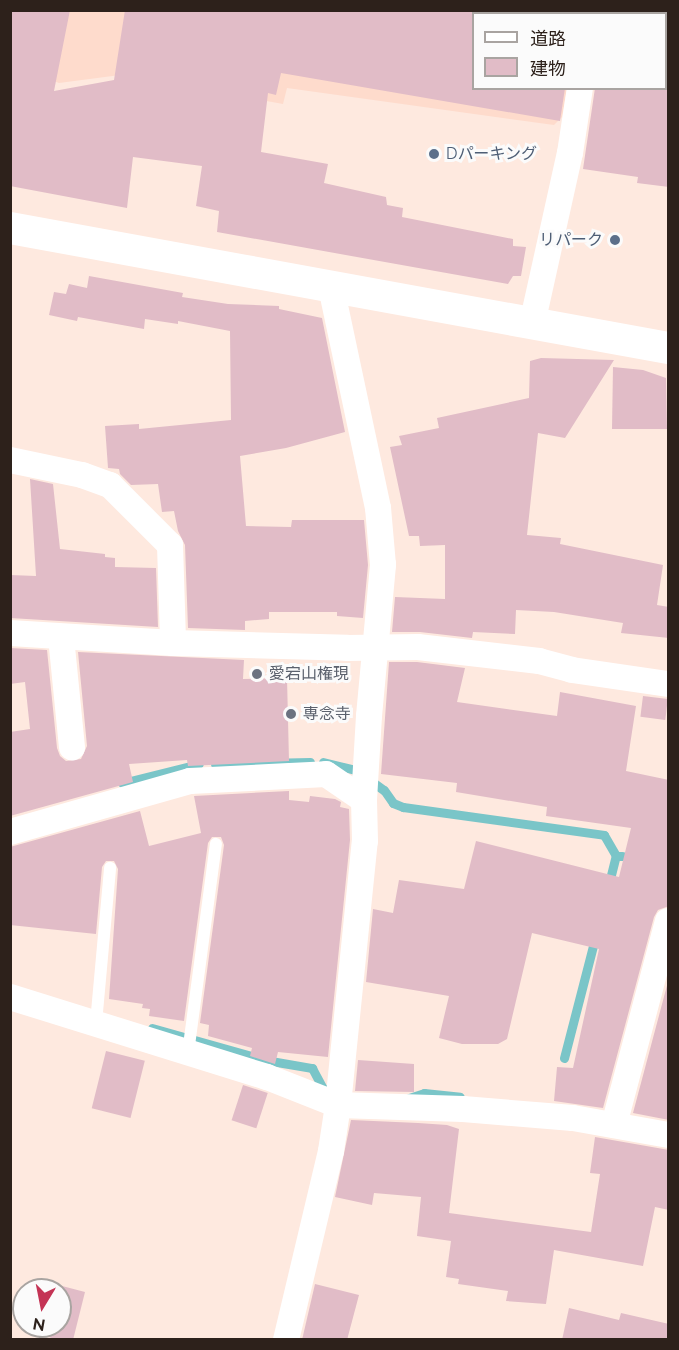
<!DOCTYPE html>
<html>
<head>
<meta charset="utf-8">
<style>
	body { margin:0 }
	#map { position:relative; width:679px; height:1350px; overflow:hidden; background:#fee9df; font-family:Raleway,"Noto Sans JP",sans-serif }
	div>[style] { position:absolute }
	.built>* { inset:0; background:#fedbcc }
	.stream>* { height:9px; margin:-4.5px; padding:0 4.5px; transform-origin:4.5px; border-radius:4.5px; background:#7ac5c8 }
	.building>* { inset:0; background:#e1bcc7; transform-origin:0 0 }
	.service>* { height:12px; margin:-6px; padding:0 6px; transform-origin:6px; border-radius:6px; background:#fff }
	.minor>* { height:26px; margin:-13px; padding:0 13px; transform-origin:13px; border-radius:13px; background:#fff }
	.tertiary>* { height:32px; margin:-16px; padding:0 16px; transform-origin:16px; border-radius:16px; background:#fff }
	.dots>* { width:16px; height:16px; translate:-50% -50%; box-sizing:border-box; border:3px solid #fbfbfb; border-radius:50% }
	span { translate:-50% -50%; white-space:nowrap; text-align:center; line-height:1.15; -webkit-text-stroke:6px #fbfbfb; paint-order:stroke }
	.service-label { font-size:16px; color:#4e5e75 }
	.left { translate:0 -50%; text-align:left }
	.right { translate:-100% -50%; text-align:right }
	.worship-label { font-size:16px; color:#5b616d }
	.frame { position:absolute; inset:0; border:12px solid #2d211b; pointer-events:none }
	.legend { position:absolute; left:472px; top:12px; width:195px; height:78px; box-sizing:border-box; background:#fbfbfb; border:2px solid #a9a4a1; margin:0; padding:8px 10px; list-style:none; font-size:18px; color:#2d211b }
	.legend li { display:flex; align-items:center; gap:12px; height:30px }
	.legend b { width:30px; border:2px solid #a9a4a1 }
	.north { position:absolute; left:12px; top:1278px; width:60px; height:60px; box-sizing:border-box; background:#fbfbfb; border:2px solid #a9a4a1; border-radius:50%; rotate:190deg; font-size:16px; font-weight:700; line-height:24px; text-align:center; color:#2d211b }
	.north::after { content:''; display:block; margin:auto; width:21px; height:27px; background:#c43455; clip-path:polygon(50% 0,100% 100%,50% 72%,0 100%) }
</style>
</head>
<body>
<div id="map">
	<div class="built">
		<i style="clip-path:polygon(10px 11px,575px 11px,574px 14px,474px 14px,474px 88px,567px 89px,562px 117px,554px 125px,287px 88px,283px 104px,120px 75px,59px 83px,51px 80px)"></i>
	</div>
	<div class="stream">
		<i style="left:323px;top:762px;width:34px;rotate:14deg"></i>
		<i style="left:356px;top:770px;width:34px;rotate:36deg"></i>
		<i style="left:384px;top:790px;width:16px;rotate:55deg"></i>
		<i style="left:393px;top:803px;width:11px;rotate:22deg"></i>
		<i style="left:403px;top:807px;width:203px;rotate:7.9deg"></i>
		<i style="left:604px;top:835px;width:24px;rotate:60deg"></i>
		<i style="left:215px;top:764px;width:95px;rotate:-1.2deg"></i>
		<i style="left:122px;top:783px;width:79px;rotate:-13.9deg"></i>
		<i style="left:608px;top:887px;width:32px;rotate:-76deg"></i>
		<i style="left:616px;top:856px;width:6px"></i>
		<i style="left:152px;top:1028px;width:117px;rotate:15.8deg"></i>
		<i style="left:265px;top:1060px;width:48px;rotate:9.7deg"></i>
		<i style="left:312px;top:1068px;width:24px;rotate:62deg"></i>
		<i style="left:323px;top:1089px;width:7px;rotate:16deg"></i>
		<i style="left:564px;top:1058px;width:124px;rotate:-75.5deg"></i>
		<i style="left:409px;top:1098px;width:16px;rotate:-18deg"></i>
		<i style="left:424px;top:1093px;width:36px;rotate:6deg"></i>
	</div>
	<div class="building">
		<i style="clip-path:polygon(10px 10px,70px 10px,54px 91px,114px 80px,125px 10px,474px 10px,474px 88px,565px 88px,560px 121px,281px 73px,276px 95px,268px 93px,261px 152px,328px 164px,324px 183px,386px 197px,387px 205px,403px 208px,402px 217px,513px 239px,513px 246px,526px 247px,521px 276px,513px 276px,508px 284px,217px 232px,219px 211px,196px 206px,202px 166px,133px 157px,127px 208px,10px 186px)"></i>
		<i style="clip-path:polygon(595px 88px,669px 88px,669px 187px,637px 183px,638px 177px,583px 169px)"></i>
		<i style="clip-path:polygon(89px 276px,183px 293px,182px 297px,228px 304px,279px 306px,279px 309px,322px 318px,345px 432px,286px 448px,240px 456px,246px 526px,291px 527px,292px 520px,364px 520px,368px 565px,363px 618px,337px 616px,337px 612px,269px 612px,269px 619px,245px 621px,245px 630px,188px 628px,185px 545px,178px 531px,174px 511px,162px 512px,158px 484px,131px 485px,120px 474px,119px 469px,108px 468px,105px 426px,139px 424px,139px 429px,231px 420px,230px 331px,178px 321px,178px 324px,145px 319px,144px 329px,78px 317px,77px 321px,49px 315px,54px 292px,66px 294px,69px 284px,87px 288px)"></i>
		<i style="clip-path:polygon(541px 358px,614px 360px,565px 438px,538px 433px,527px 535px,561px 538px,560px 544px,663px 565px,657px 605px,669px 607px,669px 638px,621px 633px,623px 623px,554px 612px,516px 610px,515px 634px,473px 632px,472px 638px,420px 632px,392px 632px,395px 597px,445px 599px,445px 545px,420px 546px,419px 536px,409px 536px,390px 447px,402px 445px,399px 436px,439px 428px,437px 418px,529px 398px,530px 361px)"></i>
		<i style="clip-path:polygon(613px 367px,643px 370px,666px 378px,667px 429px,612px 429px)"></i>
		<i style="clip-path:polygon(30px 479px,53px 484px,60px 549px,105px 554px,105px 557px,115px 558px,115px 567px,156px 568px,158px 627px,10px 618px,10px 575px,36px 576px)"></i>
		<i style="clip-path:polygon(10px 648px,47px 650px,57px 748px,60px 756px,66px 761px,81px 759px,87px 746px,78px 652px,244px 660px,243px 679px,287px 678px,289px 761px,188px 766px,187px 760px,129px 764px,133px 782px,10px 816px,10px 732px,30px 729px,25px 682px,10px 684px)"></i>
		<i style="clip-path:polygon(389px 662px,417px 662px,465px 668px,457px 702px,557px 716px,560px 692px,636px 706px,626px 771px,669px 780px,669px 906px,658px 910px,654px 917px,603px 1108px,554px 1101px,557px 1067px,573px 1068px,599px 949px,532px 933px,507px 1039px,498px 1044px,462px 1044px,439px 1038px,449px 996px,366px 982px,373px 909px,393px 913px,399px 880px,464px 889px,476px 841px,619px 877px,631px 828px,546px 816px,547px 807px,456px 792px,457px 783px,381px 774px)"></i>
		<i style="left:643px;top:696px;width:25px;height:21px;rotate:7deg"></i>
		<i style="clip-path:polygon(289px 791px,289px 800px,309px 802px,310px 796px,335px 799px,341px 802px,340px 807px,349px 809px,350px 840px,328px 1057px,278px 1052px,275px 1064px,250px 1056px,252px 1048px,208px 1036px,209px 1025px,200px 1023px,224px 845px,221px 837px,212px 837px,208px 843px,184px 1021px,149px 1016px,150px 1009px,142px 1008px,143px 1004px,109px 999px,118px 869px,114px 861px,106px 861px,102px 867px,96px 934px,10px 925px,10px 847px,140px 811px,149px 846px,201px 833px,194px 796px)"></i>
		<i style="clip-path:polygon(669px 978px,669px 1120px,633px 1113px)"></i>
		<i style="left:106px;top:1051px;width:40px;height:59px;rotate:14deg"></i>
		<i style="clip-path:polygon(358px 1060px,414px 1064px,414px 1092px,355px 1091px)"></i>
		<i style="left:243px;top:1085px;width:26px;height:37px;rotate:18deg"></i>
		<i style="clip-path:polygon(351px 1120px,418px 1123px,447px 1125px,459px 1129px,449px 1213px,591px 1232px,600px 1174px,590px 1173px,595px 1137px,669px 1150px,669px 1210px,655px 1207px,643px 1266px,554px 1250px,546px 1304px,506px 1301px,508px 1291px,458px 1284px,459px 1279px,446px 1277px,451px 1241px,417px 1236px,421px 1197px,374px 1193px,372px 1205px,335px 1197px)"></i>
		<i style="clip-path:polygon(43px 1281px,85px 1292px,73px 1340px,59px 1340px,30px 1332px,31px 1326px,60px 1326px,60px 1290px,40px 1290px)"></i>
		<i style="clip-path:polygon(315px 1284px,359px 1295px,347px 1340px,302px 1340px)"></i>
		<i style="clip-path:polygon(569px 1308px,619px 1320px,621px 1313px,669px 1324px,669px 1340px,562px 1340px)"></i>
	</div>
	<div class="service">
		<i style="left:96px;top:1023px;width:156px;rotate:-84.8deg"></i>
		<i style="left:188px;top:1053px;width:211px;rotate:-82.4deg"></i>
	</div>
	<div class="minor">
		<i style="left:592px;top:14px;width:4px;rotate:-90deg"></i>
		<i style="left:532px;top:324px;width:175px;rotate:-77.5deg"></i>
		<i style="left:570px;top:153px;width:66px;rotate:-81.3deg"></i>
		<i style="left:10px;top:460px;width:74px;rotate:11.8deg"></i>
		<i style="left:82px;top:475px;width:30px;rotate:20deg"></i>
		<i style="left:110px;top:485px;width:85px;rotate:45deg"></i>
		<i style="left:170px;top:545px;width:98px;rotate:88.2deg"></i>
		<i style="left:10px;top:633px;width:163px;rotate:3.5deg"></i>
		<i style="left:173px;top:643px;width:174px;rotate:1.6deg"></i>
		<i style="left:347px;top:648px;width:71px;rotate:-0.8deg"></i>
		<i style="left:418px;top:647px;width:122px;rotate:6.6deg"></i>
		<i style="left:539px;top:661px;width:34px;rotate:15deg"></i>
		<i style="left:572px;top:670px;width:97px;rotate:8.3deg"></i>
		<i style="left:61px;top:637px;width:111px;rotate:84.3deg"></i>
		<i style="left:10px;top:832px;width:187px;rotate:-15.8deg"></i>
		<i style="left:190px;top:781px;width:136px;rotate:-2.9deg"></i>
		<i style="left:326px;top:774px;width:46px;rotate:34.4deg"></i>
		<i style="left:10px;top:997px;width:269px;rotate:17.3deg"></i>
		<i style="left:267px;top:1077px;width:76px;rotate:21.5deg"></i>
		<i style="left:338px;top:1105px;width:125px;rotate:1.8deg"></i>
		<i style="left:463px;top:1109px;width:110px;rotate:4.7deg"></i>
		<i style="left:573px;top:1118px;width:97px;rotate:10.1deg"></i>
		<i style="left:614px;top:1125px;width:211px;rotate:-75.2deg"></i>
		<i style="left:286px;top:1340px;width:194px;rotate:-76.6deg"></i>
		<i style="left:331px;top:1151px;width:47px;rotate:-81.3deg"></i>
		<i style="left:338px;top:1105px;width:265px;rotate:-84.2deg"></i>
		<i style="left:365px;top:841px;width:41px;rotate:-91.4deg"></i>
		<i style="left:364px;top:800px;width:84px;rotate:-86.6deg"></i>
		<i style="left:369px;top:716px;width:152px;rotate:-84.7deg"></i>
		<i style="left:383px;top:565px;width:57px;rotate:-95deg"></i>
		<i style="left:378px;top:508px;width:226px;rotate:-102deg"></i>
	</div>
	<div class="tertiary">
		<i style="left:10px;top:228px;width:669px;rotate:10.34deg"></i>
	</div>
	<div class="dots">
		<i style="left:434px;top:154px;background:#5c6f8a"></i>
		<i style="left:615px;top:240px;background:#5c6f8a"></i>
		<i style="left:257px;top:674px;background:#6b7280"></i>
		<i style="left:291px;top:714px;background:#6b7280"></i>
	</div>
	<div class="service-label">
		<span class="left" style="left:446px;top:154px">Dパーキング</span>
		<span class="right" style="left:603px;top:240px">リパーク</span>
	</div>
	<div class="worship-label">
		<span class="left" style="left:269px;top:674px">愛宕山権現</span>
		<span class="left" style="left:303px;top:714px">専念寺</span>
	</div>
	<div class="frame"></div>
	<ul class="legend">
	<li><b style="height:8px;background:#fff"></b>道路</li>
	<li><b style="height:16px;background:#e1bcc7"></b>建物</li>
	</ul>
	<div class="north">N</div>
</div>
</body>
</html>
